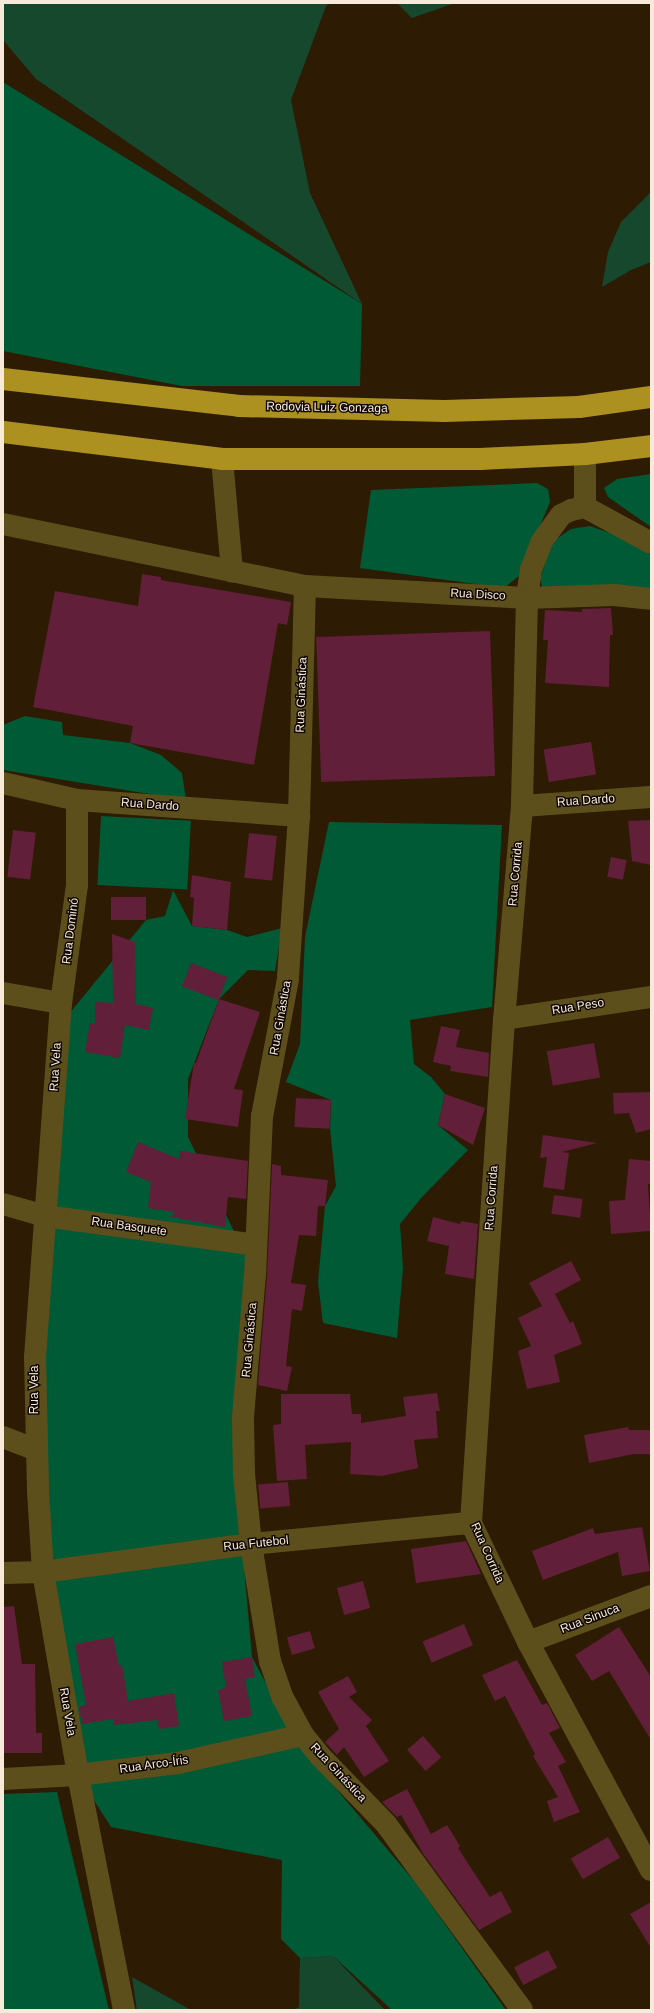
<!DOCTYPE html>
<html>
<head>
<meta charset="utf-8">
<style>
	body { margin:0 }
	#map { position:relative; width:654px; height:2013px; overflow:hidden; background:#2e1b03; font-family:Arial,sans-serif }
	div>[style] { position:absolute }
	.green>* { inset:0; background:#16482e }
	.forest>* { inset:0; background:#005a35; transform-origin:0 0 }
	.building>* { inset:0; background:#611f39; transform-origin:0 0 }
	.minor>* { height:22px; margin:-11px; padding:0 11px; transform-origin:11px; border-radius:11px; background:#5d4f1c }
	.highway>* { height:22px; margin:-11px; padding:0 11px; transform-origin:11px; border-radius:11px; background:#ac9120 }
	span { translate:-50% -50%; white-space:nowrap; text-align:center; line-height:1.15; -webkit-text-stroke:3px #100802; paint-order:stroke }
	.street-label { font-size:12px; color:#f7eadb }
	.frame { position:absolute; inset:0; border:4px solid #f7eadb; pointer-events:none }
</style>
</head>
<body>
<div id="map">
	<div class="green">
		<i style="clip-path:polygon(3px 3px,331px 3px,326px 6px,291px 100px,310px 193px,362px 304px,36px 79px,3px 40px)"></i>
		<i style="clip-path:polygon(397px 3px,455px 3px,412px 18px)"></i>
		<i style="clip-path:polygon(651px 192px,651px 262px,631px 270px,602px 287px,608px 252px,621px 222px)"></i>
		<i style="clip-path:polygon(333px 1956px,385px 2010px,294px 2010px,299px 2007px,300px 1958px)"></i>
		<i style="clip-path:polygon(132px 1977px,191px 2010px,137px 2010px)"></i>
	</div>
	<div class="forest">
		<i style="clip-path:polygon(3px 82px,362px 304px,360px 386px,182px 386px,3px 351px)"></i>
		<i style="clip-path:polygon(651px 474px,651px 527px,608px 497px,604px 488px,617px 479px)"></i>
		<i style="clip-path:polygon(537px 483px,548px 489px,550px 502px,519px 576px,504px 588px,360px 568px,371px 490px)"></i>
		<i style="clip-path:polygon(590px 526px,616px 535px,651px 555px,651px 594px,544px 594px,540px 579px,552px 542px,571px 529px)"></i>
		<i style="clip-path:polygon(25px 716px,62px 722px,63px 735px,130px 743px,161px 755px,182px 773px,186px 800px,3px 770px,3px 725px)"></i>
		<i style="left:101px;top:816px;width:90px;height:69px;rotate:3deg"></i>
		<i style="clip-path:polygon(329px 822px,502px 825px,492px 1007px,410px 1020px,414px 1064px,431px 1077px,445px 1094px,438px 1125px,468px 1150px,422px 1197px,400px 1224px,403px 1268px,397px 1338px,323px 1323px,318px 1282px,325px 1206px,336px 1186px,330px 1129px,331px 1100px,286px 1082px,300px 1044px,305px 937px)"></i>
		<i style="clip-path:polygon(173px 890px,192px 926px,227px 930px,247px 937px,282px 928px,275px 971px,248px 970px,219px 999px,188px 1079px,188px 1137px,248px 1260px,241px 1533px,252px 1657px,299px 1745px,415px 1882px,506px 2010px,392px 2010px,333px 1956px,300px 1958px,281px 1939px,282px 1860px,111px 1827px,78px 1775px,38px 1504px,59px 1026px,146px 920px,165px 916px)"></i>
		<i style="clip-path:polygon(57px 1792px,109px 2010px,3px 2010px,3px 1794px)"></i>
	</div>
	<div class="building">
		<i style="clip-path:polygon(142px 574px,161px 577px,161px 580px,291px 602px,287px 625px,278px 623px,254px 765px,130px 743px,133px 726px,33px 707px,55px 591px,138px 606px)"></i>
		<i style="clip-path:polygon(611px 608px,613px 635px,610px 635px,609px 687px,545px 683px,548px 640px,543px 640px,545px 610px,582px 612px,582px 609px)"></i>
		<i style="left:490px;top:631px;width:145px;height:174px;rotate:88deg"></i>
		<i style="left:591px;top:742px;width:33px;height:48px;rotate:81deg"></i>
		<i style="clip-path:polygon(651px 820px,651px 865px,632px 861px,628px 821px)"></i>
		<i style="left:13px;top:830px;width:23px;height:47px;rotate:7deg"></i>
		<i style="left:249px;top:833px;width:28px;height:45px;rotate:6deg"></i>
		<i style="left:611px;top:857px;width:16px;height:20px;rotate:11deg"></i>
		<i style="clip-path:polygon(192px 875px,231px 882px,227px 930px,192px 926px,194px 898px,190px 897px)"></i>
		<i style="left:146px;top:897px;width:23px;height:35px;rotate:90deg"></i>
		<i style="clip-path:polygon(112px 934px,135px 942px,136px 1004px,153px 1008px,149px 1030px,125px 1025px,120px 1058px,85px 1052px,90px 1023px,95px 1024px,95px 1002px,113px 1003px)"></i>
		<i style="left:191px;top:963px;width:39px;height:25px;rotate:21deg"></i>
		<i style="clip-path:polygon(219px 999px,260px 1012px,234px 1089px,243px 1090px,238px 1127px,185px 1119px,194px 1063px,196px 1063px)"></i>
		<i style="clip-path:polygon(441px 1026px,460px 1030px,456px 1047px,489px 1053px,488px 1077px,450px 1071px,451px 1066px,433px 1062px)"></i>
		<i style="left:594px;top:1043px;width:35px;height:48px;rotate:80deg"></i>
		<i style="clip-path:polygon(651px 1092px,651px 1129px,636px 1133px,629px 1113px,614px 1114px,613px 1093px)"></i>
		<i style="clip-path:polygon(445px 1094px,485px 1108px,473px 1145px,438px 1125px)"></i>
		<i style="left:296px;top:1098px;width:35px;height:29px;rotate:3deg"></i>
		<i style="clip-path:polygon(543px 1135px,597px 1143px,562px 1152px,569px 1153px,564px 1190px,543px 1187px,547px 1157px,540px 1158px)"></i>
		<i style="clip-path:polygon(138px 1142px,179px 1159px,180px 1151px,248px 1161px,246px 1199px,228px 1197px,225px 1227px,172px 1217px,174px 1212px,148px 1208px,151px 1182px,126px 1172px)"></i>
		<i style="clip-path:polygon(629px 1159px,651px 1161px,651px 1184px,648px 1184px,651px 1231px,611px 1234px,609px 1201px,625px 1200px)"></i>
		<i style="clip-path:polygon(272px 1164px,281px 1166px,281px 1175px,328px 1180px,325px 1206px,318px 1206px,316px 1236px,299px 1235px,291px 1283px,306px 1285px,302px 1311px,292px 1309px,286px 1366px,292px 1367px,287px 1391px,258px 1385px,267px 1275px)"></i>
		<i style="left:554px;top:1195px;width:29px;height:19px;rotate:8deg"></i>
		<i style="clip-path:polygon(433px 1217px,460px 1224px,461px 1221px,478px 1224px,474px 1279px,445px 1274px,449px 1246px,427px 1241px)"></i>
		<i style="clip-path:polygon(571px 1261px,581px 1280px,555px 1294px,570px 1323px,573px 1321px,582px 1344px,554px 1355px,560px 1382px,527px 1389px,518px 1351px,531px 1346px,518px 1318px,542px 1306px,529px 1283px)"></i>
		<i style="clip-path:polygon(437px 1393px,440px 1411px,436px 1411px,438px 1438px,414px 1440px,418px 1468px,382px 1476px,350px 1474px,351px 1442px,305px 1445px,307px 1479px,277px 1481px,273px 1425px,281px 1424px,281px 1394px,350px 1394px,352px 1414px,361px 1414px,361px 1423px,406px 1416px,403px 1397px)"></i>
		<i style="clip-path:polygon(628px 1427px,629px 1430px,651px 1430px,651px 1454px,634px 1454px,589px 1463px,584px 1435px)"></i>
		<i style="left:288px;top:1482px;width:24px;height:30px;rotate:85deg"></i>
		<i style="clip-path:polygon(642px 1527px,650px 1571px,622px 1576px,618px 1552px,543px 1580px,532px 1551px,593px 1528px,595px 1534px)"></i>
		<i style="clip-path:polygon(466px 1541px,481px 1574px,416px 1583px,411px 1549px)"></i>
		<i style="left:363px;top:1581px;width:28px;height:27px;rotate:75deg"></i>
		<i style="clip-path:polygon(14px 1606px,22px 1664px,35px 1664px,36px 1733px,42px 1733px,42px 1753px,3px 1753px,3px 1607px)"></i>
		<i style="left:464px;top:1624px;width:23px;height:45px;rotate:67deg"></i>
		<i style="clip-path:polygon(619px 1627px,651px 1677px,651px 1740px,609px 1671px,592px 1681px,575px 1655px)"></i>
		<i style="left:310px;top:1631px;width:18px;height:24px;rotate:74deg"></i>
		<i style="clip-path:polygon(113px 1637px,119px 1666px,122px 1665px,128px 1701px,174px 1693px,179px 1726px,159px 1729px,157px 1720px,114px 1725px,113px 1719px,82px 1724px,79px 1707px,86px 1705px,75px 1644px)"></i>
		<i style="clip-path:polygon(252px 1657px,255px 1677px,245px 1679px,252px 1716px,224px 1721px,218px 1690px,226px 1688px,222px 1662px)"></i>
		<i style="clip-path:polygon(517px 1660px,542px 1705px,547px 1703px,560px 1728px,549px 1733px,566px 1762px,558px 1766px,580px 1812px,554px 1822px,547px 1801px,558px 1797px,533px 1756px,535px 1754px,505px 1696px,495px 1701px,482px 1675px)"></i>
		<i style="clip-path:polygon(348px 1676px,357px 1692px,349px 1697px,372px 1720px,366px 1726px,389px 1761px,364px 1777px,344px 1747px,337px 1755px,325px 1742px,339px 1729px,318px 1692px)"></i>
		<i style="left:423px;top:1736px;width:28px;height:21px;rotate:49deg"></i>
		<i style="clip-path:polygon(407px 1789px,431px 1834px,447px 1825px,460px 1846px,458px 1848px,490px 1897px,501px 1891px,512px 1912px,479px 1930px,424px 1855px,401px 1815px,397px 1817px,382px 1802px)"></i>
		<i style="left:608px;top:1837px;width:24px;height:43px;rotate:60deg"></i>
		<i style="clip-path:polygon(651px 1902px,651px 1948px,630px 1914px)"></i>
		<i style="left:548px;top:1950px;width:20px;height:38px;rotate:63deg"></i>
	</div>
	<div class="minor">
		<i style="left:222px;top:459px;width:113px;rotate:84.9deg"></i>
		<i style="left:585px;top:507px;width:14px;rotate:168deg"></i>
		<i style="left:571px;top:510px;width:11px;rotate:153deg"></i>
		<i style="left:561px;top:515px;width:32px;rotate:126deg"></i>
		<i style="left:542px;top:541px;width:30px;rotate:111deg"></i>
		<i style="left:531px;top:569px;width:29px;rotate:98deg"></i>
		<i style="left:527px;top:598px;width:208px;rotate:91.4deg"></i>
		<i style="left:522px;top:806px;width:214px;rotate:94.8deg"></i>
		<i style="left:504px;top:1019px;width:505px;rotate:93.75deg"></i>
		<i style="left:471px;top:1523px;width:132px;rotate:64.4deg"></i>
		<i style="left:528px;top:1642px;width:259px;rotate:61.7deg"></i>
		<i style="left:585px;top:507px;width:75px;rotate:28.6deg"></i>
		<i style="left:585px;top:507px;width:53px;rotate:-90deg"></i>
		<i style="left:3px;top:524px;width:308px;rotate:11.6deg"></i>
		<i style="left:305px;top:586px;width:222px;rotate:3.1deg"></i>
		<i style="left:527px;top:598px;width:87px;rotate:-2deg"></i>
		<i style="left:614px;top:595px;width:37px;rotate:6deg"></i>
		<i style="left:305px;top:586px;width:230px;rotate:91.5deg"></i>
		<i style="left:299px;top:816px;width:163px;rotate:93.9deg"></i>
		<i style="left:288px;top:979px;width:139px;rotate:100.7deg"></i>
		<i style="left:262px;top:1116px;width:158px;rotate:92.5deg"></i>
		<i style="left:255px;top:1274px;width:144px;rotate:94.8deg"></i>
		<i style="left:243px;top:1418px;width:56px;rotate:89deg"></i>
		<i style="left:244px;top:1474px;width:70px;rotate:84.3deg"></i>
		<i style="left:251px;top:1544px;width:119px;rotate:80.8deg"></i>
		<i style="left:270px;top:1661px;width:39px;rotate:71deg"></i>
		<i style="left:283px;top:1698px;width:42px;rotate:61.6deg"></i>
		<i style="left:303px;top:1735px;width:26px;rotate:51deg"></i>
		<i style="left:319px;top:1755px;width:96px;rotate:45.8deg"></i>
		<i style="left:386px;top:1824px;width:230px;rotate:53.8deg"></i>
		<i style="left:3px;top:783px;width:76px;rotate:12.9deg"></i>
		<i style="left:77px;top:800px;width:223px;rotate:4.1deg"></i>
		<i style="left:77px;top:800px;width:85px;rotate:90deg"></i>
		<i style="left:77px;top:885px;width:119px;rotate:97.7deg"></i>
		<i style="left:61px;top:1003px;width:355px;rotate:94.2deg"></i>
		<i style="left:35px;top:1357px;width:134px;rotate:88.7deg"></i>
		<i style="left:38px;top:1491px;width:81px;rotate:86.5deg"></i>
		<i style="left:43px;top:1572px;width:206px;rotate:80.2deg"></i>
		<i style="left:78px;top:1775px;width:239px;rotate:78.9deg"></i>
		<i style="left:522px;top:806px;width:129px;rotate:-4deg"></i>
		<i style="left:3px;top:993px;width:59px;rotate:9.8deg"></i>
		<i style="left:504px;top:1019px;width:149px;rotate:-8.5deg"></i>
		<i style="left:3px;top:1204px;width:44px;rotate:15.9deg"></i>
		<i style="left:45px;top:1216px;width:213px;rotate:7.8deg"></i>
		<i style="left:3px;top:1437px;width:36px;rotate:21deg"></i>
		<i style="left:3px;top:1573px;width:40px;rotate:-1.4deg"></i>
		<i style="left:43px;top:1572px;width:210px;rotate:-7.7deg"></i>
		<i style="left:251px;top:1544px;width:221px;rotate:-5.5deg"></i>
		<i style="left:528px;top:1642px;width:131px;rotate:-20.5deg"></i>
		<i style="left:3px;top:1779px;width:75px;rotate:-3.1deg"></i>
		<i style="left:78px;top:1775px;width:101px;rotate:-6.8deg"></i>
		<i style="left:178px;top:1763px;width:128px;rotate:-12.6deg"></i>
	</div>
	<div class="highway">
		<i style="left:3px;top:379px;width:238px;rotate:6.5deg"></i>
		<i style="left:239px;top:406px;width:205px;rotate:1.4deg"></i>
		<i style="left:444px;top:411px;width:135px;rotate:-1.7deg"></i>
		<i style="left:579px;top:407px;width:73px;rotate:-7.9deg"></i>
		<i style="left:3px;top:432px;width:221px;rotate:7deg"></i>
		<i style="left:222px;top:459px;width:258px"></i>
		<i style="left:480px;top:459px;width:105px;rotate:-2.7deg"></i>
		<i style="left:585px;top:454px;width:66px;rotate:-6.9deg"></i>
	</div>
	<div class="street-label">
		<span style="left:327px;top:408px;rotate:1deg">Rodovia Luiz Gonzaga</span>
		<span style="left:478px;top:595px;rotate:3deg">Rua Disco</span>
		<span style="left:302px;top:695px;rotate:-88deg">Rua Ginástica</span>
		<span style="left:586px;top:801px;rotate:-4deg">Rua Dardo</span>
		<span style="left:150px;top:805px;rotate:4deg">Rua Dardo</span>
		<span style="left:516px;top:874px;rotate:-85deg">Rua Corrida</span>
		<span style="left:71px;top:931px;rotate:-83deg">Rua Dominó</span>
		<span style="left:578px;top:1007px;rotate:-9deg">Rua Peso</span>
		<span style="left:281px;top:1018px;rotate:-80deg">Rua Ginástica</span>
		<span style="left:56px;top:1067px;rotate:-86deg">Rua Vela</span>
		<span style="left:492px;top:1198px;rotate:-86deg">Rua Corrida</span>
		<span style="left:129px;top:1227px;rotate:8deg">Rua Basquete</span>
		<span style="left:250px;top:1340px;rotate:-85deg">Rua Ginástica</span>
		<span style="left:35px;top:1390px;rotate:-90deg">Rua Vela</span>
		<span style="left:256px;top:1544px;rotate:-6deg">Rua Futebol</span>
		<span style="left:487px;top:1553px;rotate:66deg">Rua Corrida</span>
		<span style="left:590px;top:1619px;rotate:-21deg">Rua Sinuca</span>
		<span style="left:67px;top:1712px;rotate:80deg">Rua Vela</span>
		<span style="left:154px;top:1765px;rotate:-8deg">Rua Arco-Íris</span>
		<span style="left:338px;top:1773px;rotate:47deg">Rua Ginástica</span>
	</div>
	<div class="frame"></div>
</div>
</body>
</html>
